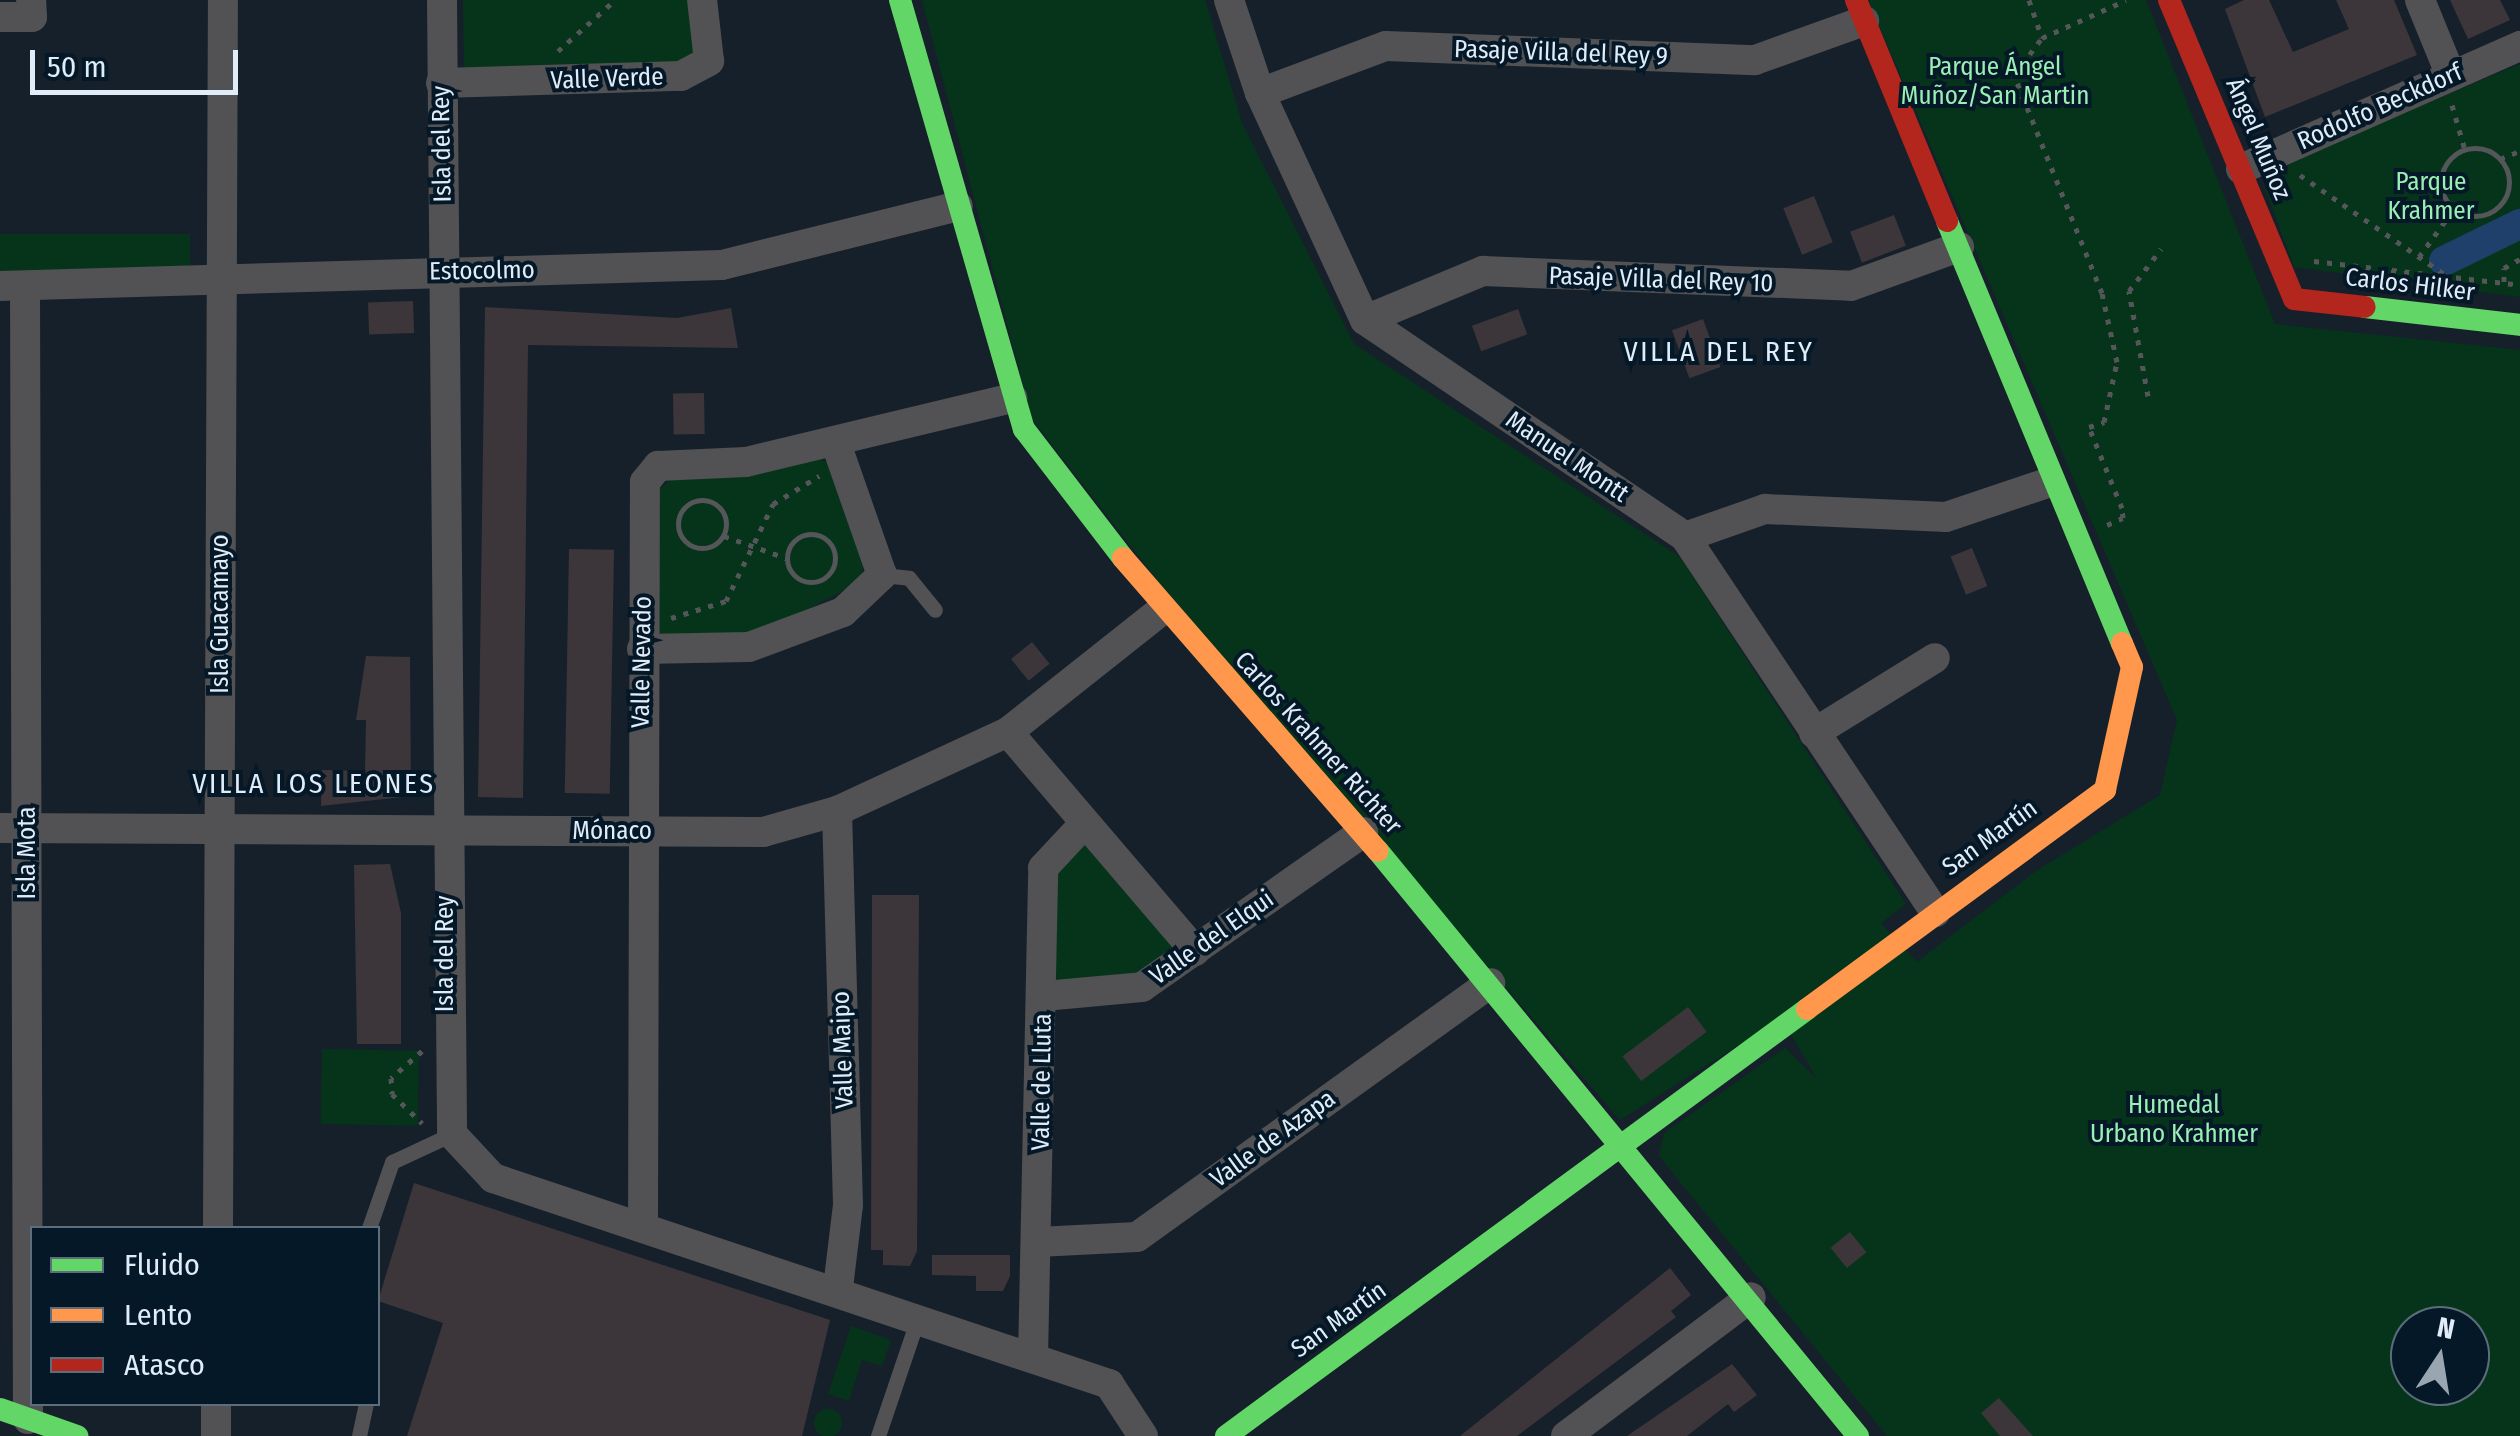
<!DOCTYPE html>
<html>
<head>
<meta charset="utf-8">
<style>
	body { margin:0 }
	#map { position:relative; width:2520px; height:1436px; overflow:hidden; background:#16202a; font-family:"Fira Sans Condensed",sans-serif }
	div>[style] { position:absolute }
	.green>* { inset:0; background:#05341b; transform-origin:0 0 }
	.round { border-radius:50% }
	.canal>* { height:30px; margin:-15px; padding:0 15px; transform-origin:15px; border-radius:15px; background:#1f406b }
	.building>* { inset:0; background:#3c363a; transform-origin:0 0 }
	.path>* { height:5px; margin-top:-2.5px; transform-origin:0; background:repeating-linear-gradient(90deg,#555659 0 5px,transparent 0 13px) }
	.path>.ring { margin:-2.5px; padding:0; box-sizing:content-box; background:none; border:5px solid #555659; border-radius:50% }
	.lane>* { height:15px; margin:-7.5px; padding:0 7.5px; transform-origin:7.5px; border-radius:7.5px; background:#525153 }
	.street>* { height:30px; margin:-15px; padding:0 15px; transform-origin:15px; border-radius:15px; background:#525153 }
	.fast>* { height:22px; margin:-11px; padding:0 11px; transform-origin:11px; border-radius:11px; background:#63d668 }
	.slow>* { height:22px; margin:-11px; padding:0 11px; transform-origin:11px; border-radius:11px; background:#ff974d }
	.jam>* { height:22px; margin:-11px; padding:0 11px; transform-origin:11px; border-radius:11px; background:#b3261e }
	span { translate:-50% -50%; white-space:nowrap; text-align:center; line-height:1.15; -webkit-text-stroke:8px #051828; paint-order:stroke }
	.street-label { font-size:25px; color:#e0ecf8 }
	.park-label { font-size:25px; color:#9af0b4 }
	.neighbourhood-label { font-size:28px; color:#e0ecf8; letter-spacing:2.5px }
	.legend { position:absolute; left:30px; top:1226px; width:350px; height:180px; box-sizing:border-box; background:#051828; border:2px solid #5d6d7b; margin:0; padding:12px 18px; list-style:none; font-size:30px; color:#e0ecf8 }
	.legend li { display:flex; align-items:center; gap:20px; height:50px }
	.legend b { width:50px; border:2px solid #5d6d7b }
	.north { position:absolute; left:2390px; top:1306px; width:100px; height:100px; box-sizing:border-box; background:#051828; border:2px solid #5d6d7b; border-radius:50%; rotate:12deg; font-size:28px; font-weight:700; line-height:40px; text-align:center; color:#e0ecf8 }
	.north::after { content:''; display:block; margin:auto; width:35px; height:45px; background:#99a5b0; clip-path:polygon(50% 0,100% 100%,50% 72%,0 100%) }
	.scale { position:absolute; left:30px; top:50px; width:208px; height:45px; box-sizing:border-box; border:5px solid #e0ecf8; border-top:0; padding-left:12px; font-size:30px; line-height:35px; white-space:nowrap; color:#e0ecf8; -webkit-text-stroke:8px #051828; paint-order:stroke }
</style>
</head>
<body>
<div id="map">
	<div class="green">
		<i style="clip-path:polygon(463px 0,697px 0,699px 49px,675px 71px,464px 69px)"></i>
		<i style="clip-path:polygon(evenodd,922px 0,1205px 0,1242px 123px,1354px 344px,1680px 557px,1906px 904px,1881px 923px,1917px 962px,2036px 871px,2160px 795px,2177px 720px,1868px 0,2146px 0,2275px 324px,2520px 350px,2520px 1436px,1887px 1436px,1659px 1156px,1664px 1133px,1785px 1048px,1818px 1080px,1781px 1018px,1620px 1120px,1171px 598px,1032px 419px,922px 0,2410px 1326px,2470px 1326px,2470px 1386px,2410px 1386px,2410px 1326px)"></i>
		<i style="clip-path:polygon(2520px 64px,2520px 297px,2294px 267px,2265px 189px,2276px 166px)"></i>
		<i style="left:0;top:234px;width:190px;height:47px"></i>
		<i style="clip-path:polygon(817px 458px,837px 467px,864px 565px,858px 583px,755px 636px,664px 638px,651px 628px,652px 495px,673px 478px)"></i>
		<i style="clip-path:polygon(1072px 843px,1091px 845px,1174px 939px,1173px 955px,1135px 982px,1069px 988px,1051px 974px,1052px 867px)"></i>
		<i style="left:322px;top:1049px;width:97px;height:75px;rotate:1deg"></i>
		<i style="clip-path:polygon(851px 1326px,891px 1340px,882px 1366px,862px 1360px,849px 1401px,828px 1394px)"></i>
		<i class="round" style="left:814px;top:1409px;width:28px;height:28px"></i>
	</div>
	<div class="canal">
		<i style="left:2444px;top:261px;width:85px;rotate:-26deg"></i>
	</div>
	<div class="building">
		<i style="clip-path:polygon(2244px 0,2269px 0,2293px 52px,2349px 29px,2336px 0,2394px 0,2417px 55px,2265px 117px,2225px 9px)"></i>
		<i style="clip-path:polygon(2450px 0,2500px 0,2510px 20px,2468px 39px)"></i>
		<i style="left:1814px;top:196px;width:50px;height:33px;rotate:68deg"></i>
		<i style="left:1894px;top:215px;width:33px;height:47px;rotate:69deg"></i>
		<i style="left:413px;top:301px;width:32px;height:45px;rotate:88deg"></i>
		<i style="clip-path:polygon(485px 307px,677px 318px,731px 308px,738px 348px,528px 345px,523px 798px,478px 797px)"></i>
		<i style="left:1518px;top:309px;width:27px;height:49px;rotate:70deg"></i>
		<i style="left:1703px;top:319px;width:51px;height:33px;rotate:70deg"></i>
		<i style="left:704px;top:393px;width:41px;height:31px;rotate:89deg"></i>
		<i style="left:1972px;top:548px;width:41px;height:23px;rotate:68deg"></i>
		<i style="left:569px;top:549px;width:45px;height:244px;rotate:1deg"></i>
		<i style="left:1032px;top:642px;width:28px;height:27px;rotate:51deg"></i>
		<i style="clip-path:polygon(366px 656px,410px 657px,411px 796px,321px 806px,322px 770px,365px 771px,366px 720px,356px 720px)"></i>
		<i style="clip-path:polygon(390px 864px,401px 913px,401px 1044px,357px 1044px,354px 865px)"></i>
		<i style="clip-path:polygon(872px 895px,919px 895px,917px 1251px,910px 1266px,883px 1265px,883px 1250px,871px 1250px)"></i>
		<i style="left:1688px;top:1007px;width:31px;height:82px;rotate:53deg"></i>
		<i style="clip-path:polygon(414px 1183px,830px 1320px,802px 1436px,407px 1436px,443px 1323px,378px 1301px)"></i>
		<i style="left:1850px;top:1232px;width:26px;height:25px;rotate:51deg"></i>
		<i style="clip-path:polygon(932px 1255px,1010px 1255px,1010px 1276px,1003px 1291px,976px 1291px,976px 1276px,932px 1275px)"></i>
		<i style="clip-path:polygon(1670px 1268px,1691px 1295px,1671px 1311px,1676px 1317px,1517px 1436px,1460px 1436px)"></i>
		<i style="clip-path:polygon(1732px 1364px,1757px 1395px,1734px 1412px,1728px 1404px,1687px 1436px,1627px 1436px)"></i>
		<i style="clip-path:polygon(1999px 1398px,2033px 1436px,2000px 1436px,1981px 1413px)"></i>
	</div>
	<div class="path">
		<i style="left:2029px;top:0;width:40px;rotate:71.1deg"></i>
		<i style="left:558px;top:51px;width:76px;rotate:-41.8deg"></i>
		<i style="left:2452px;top:105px;width:47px;rotate:73.9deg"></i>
		<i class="ring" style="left:2441px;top:148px;width:63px;height:63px"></i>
		<i style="left:2500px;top:159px;width:22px;rotate:-22deg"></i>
		<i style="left:2300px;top:175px;width:178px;rotate:34.5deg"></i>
		<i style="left:2419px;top:257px;width:59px;rotate:-53.9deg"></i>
		<i style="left:2314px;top:261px;width:207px;rotate:6.6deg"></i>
		<i style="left:2504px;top:282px;width:14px;rotate:-90deg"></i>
		<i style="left:2504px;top:268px;width:18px;rotate:-29deg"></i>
		<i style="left:2148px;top:396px;width:107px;rotate:-100.3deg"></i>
		<i style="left:2129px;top:291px;width:53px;rotate:-52.7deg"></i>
		<i class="ring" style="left:678px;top:500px;width:43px;height:43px"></i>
		<i style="left:2107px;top:525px;width:17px;rotate:-24deg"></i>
		<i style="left:2123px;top:518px;width:10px;rotate:-96deg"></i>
		<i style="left:2122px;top:508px;width:87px;rotate:-112.2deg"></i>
		<i style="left:2089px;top:427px;width:16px;rotate:-18deg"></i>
		<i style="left:2104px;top:422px;width:61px;rotate:-77.8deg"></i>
		<i style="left:2117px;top:362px;width:71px;rotate:-102.3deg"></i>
		<i style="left:2102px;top:293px;width:235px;rotate:-112deg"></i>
		<i style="left:2014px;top:75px;width:46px;rotate:-52.9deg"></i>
		<i style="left:2042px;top:38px;width:92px;rotate:-24.3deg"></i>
		<i class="ring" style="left:787px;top:534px;width:43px;height:43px"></i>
		<i style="left:724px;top:536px;width:66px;rotate:19.5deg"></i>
		<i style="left:671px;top:618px;width:58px;rotate:-17.2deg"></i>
		<i style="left:726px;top:601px;width:108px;rotate:-64.1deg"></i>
		<i style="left:773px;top:504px;width:54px;rotate:-31.3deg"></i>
		<i style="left:422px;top:1051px;width:41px;rotate:138.9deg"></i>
		<i style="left:391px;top:1078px;width:16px;rotate:86deg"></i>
		<i style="left:392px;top:1094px;width:42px;rotate:44deg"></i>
	</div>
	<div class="lane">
		<i style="left:882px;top:575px;width:27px;rotate:6deg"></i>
		<i style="left:909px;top:578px;width:41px;rotate:50.9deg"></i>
		<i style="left:369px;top:1228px;width:70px;rotate:-70.8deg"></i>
		<i style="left:392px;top:1162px;width:66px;rotate:-25deg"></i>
		<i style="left:359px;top:1436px;width:33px;rotate:-78deg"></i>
		<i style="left:878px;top:1436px;width:125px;rotate:-71.3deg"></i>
	</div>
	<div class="street">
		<i style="left:442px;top:0;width:1134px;rotate:89.49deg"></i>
		<i style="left:452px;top:1134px;width:60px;rotate:47deg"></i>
		<i style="left:493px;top:1178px;width:650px;rotate:18.49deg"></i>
		<i style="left:1109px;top:1384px;width:62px;rotate:56.8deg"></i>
		<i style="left:1229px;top:0;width:98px;rotate:71.6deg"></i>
		<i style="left:1260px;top:93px;width:250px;rotate:65.2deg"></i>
		<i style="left:1365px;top:320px;width:387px;rotate:34.1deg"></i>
		<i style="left:1685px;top:537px;width:451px;rotate:56.3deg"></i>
		<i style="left:2420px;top:0;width:82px;rotate:67.8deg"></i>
		<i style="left:0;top:17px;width:32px"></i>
		<i style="left:32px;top:17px;width:17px;rotate:-93deg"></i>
		<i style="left:441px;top:83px;width:240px;rotate:-1.7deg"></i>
		<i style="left:681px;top:76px;width:32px;rotate:-28deg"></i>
		<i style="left:709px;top:61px;width:61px;rotate:-96.5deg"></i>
		<i style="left:1260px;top:93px;width:134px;rotate:-20.5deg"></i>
		<i style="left:1386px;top:46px;width:369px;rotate:2.2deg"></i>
		<i style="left:1755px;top:60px;width:116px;rotate:-19.7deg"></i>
		<i style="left:2241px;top:169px;width:305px;rotate:-23.8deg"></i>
		<i style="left:0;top:286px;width:722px;rotate:-1.67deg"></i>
		<i style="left:722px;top:265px;width:243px;rotate:-14deg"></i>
		<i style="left:25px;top:286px;width:1133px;rotate:89.85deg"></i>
		<i style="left:1365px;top:320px;width:128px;rotate:-22.6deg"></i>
		<i style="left:1483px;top:271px;width:368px;rotate:2.3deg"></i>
		<i style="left:1851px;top:286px;width:115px;rotate:-19.9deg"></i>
		<i style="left:1685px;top:537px;width:85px;rotate:-19.3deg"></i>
		<i style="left:1765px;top:509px;width:181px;rotate:2.5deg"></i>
		<i style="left:1946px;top:517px;width:110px;rotate:-18.6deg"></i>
		<i style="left:642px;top:649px;width:107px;rotate:-1.1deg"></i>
		<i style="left:749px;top:647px;width:100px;rotate:-20.4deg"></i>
		<i style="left:843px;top:612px;width:54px;rotate:-43.5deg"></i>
		<i style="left:882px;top:575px;width:139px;rotate:-109.3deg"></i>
		<i style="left:1008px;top:732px;width:288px;rotate:49.5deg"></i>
		<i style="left:1814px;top:733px;width:142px;rotate:-31.8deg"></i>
		<i style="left:837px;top:811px;width:394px;rotate:88.4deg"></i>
		<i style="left:848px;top:1205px;width:84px;rotate:96.9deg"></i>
		<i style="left:0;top:828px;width:763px;rotate:0.3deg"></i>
		<i style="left:763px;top:832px;width:77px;rotate:-15.8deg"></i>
		<i style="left:837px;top:811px;width:188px;rotate:-24.8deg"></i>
		<i style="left:1008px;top:732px;width:196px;rotate:-38.4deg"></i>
		<i style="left:1044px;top:996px;width:98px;rotate:-5.2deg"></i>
		<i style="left:1142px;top:987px;width:270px;rotate:-35deg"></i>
		<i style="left:643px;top:1225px;width:743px;rotate:-89.85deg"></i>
		<i style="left:645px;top:482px;width:21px;rotate:-51deg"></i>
		<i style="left:658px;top:466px;width:88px;rotate:-2.6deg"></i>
		<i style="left:746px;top:462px;width:274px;rotate:-13.5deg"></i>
		<i style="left:218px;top:1228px;width:1228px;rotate:-89.77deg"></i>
		<i style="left:1038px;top:1242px;width:99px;rotate:-2.9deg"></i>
		<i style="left:1137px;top:1237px;width:435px;rotate:-35.7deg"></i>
		<i style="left:1033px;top:1358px;width:490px;rotate:-88.8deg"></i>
		<i style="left:1043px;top:868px;width:60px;rotate:-47deg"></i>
		<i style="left:216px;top:1436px;width:32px;rotate:-90deg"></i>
		<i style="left:1566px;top:1436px;width:231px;rotate:-36.9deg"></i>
	</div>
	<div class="fast">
		<i style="left:900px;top:0;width:447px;rotate:73.9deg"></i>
		<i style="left:1024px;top:429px;width:163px;rotate:52.5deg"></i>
		<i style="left:1947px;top:221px;width:457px;rotate:67.5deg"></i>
		<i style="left:2365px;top:307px;width:156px;rotate:6.6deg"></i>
		<i style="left:1378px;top:851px;width:757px;rotate:50.63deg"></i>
		<i style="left:0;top:1409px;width:82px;rotate:19.3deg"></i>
		<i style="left:1226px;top:1436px;width:721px;rotate:-36.31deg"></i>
	</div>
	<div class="slow">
		<i style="left:1123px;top:558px;width:388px;rotate:49deg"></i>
		<i style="left:1807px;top:1009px;width:370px;rotate:-36.3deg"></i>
		<i style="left:2105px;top:790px;width:126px;rotate:-77.6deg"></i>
		<i style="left:2132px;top:667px;width:26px;rotate:-113deg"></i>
	</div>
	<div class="jam">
		<i style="left:1856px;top:0;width:239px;rotate:67.6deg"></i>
		<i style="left:2169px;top:0;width:324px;rotate:67.3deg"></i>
		<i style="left:2294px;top:299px;width:71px;rotate:6.4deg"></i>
	</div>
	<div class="street-label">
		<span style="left:1561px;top:53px;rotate:2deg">Pasaje Villa del Rey 9</span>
		<span style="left:607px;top:79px;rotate:-2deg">Valle Verde</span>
		<span style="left:2380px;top:107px;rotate:-24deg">Rodolfo Beckdorf</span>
		<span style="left:2258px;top:139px;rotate:67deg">Ángel Muñoz</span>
		<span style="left:442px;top:144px;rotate:-91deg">Isla del Rey</span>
		<span style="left:482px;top:271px;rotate:-1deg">Estocolmo</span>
		<span style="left:1661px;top:280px;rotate:2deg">Pasaje Villa del Rey 10</span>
		<span style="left:2410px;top:285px;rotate:7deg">Carlos Hilker</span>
		<span style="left:1567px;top:457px;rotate:34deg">Manuel Montt</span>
		<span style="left:220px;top:614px;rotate:-90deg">Isla Guacamayo</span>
		<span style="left:642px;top:662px;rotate:-89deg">Valle Nevado</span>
		<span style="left:1318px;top:743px;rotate:48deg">Carlos Krahmer Richter</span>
		<span style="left:612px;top:831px">Mónaco</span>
		<span style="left:1990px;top:838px;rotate:-36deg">San Martín</span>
		<span style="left:27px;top:853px;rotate:-90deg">Isla Mota</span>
		<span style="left:1212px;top:938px;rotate:-35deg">Valle del Elqui</span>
		<span style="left:445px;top:954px;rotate:-90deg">Isla del Rey</span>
		<span style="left:843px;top:1050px;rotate:-92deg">Valle Maipo</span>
		<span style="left:1042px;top:1082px;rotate:-89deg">Valle de Lluta</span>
		<span style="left:1273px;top:1139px;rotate:-36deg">Valle de Azapa</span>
		<span style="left:1339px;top:1320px;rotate:-36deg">San Martín</span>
	</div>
	<div class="park-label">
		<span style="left:1995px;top:82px">Parque Ángel<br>Muñoz/San Martin</span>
		<span style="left:2431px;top:197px">Parque<br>Krahmer</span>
		<span style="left:2174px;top:1120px">Humedal<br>Urbano Krahmer</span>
	</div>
	<div class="neighbourhood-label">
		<span style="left:1719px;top:352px">VILLA DEL REY</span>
		<span style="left:314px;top:784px">VILLA LOS LEONES</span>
	</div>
	<ul class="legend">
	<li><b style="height:12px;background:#63d668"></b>Fluido</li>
	<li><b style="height:12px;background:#ff974d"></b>Lento</li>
	<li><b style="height:12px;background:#b3261e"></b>Atasco</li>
	</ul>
	<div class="north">N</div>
	<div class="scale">50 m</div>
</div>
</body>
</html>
